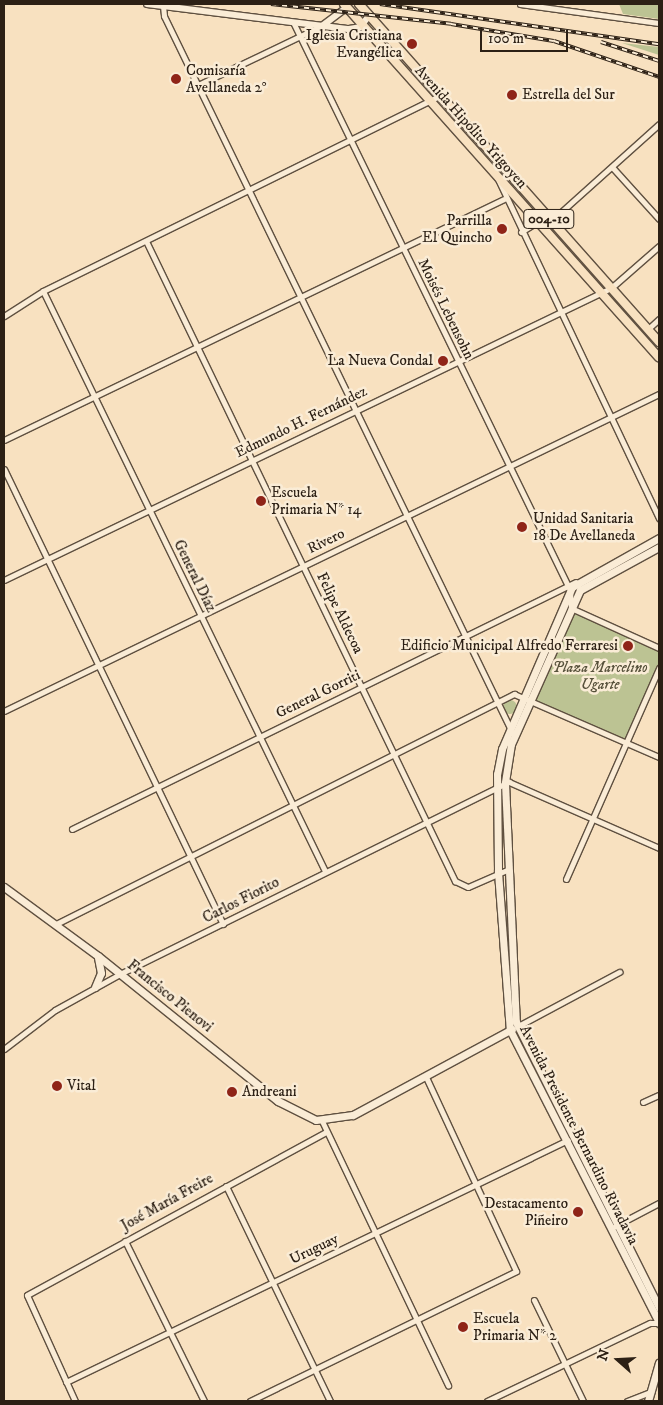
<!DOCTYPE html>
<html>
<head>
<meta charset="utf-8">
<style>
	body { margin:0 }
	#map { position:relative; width:663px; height:1405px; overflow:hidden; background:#f8e1c0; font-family:"IM FELL DW Pica",serif }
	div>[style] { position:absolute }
	.green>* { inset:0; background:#bcc393 }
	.round { border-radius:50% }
	.roads { filter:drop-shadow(1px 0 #5f5040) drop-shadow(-1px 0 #5f5040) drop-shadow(0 1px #5f5040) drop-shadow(0 -1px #5f5040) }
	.minor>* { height:5px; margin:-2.5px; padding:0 2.5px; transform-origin:2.5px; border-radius:2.5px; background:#faecd6 }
	.tertiary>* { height:6px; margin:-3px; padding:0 3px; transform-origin:3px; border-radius:3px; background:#faecd6 }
	.secondary>* { height:7px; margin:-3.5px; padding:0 3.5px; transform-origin:3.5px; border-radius:3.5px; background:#faecd6 }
	.primary>* { height:8px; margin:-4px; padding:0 4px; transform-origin:4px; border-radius:4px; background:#f8e1c0 }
	.rail>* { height:4px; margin-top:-2px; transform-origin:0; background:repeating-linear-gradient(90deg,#faecd6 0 5.5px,#2c2015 0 11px); box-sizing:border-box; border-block:1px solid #2c2015 }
	.dots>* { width:14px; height:14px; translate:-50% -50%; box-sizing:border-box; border:2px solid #faecd6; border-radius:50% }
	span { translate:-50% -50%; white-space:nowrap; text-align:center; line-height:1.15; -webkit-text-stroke:5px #faecd6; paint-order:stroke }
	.shield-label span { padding:1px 4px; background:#faecd6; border:1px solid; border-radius:4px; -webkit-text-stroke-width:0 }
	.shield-label { font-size:14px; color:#2c2015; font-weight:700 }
	.poi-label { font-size:15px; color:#2c2015 }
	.right { translate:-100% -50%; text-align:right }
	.left { translate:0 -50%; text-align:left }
	.street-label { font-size:15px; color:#2c2015 }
	.park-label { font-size:15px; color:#57513b; font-style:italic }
	.frame { position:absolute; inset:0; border:5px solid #2c2015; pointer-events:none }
	.north { position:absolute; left:593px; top:1335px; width:50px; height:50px; -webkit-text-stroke:4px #faecd6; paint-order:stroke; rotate:289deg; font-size:14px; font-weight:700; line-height:20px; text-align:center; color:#2c2015 }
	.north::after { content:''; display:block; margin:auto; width:18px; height:22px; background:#2c2015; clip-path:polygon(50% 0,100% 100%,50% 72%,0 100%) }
	.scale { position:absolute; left:480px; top:30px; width:88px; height:22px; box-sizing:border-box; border:2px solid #2c2015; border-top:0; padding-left:6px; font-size:15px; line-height:18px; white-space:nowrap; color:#2c2015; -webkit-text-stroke:4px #faecd6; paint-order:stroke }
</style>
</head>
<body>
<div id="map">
	<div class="green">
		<i style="clip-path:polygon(619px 4px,659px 4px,659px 19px,623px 14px)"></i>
		<i style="clip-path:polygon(622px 43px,659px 47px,659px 55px)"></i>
		<i style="clip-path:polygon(571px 608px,659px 648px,659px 668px,626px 742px,531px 700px)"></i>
		<i class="round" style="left:503px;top:700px;width:14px;height:14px"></i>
	</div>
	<div class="roads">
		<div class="minor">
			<i style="left:520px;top:4px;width:140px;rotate:7.8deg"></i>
			<i style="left:163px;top:6px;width:10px;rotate:84deg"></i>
			<i style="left:164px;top:16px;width:796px;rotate:64.08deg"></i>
			<i style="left:293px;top:22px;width:632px;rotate:64deg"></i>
			<i style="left:570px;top:590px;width:18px;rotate:87deg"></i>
			<i style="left:571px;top:608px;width:97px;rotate:24.4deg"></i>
			<i style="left:198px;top:85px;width:136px;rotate:-25.6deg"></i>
			<i style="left:612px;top:167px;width:70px;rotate:47.9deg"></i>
			<i style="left:497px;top:177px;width:378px;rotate:64.6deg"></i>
			<i style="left:551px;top:221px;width:145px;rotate:-41.9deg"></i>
			<i style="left:521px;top:232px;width:19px;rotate:-32deg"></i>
			<i style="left:146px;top:241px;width:711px;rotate:64.23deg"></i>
			<i style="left:455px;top:881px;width:14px;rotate:25deg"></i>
			<i style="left:468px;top:887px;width:43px;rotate:-23.6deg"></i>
			<i style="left:43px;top:291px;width:645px;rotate:64.07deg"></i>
			<i style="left:4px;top:316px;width:46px;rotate:-32.7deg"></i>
			<i style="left:43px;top:291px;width:441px;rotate:-26.2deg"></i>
			<i style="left:648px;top:329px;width:15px;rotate:-42deg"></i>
			<i style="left:4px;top:440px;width:555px;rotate:-25.73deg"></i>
			<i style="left:4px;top:469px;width:505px;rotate:64.3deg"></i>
			<i style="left:4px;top:580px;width:674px;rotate:-25.69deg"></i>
			<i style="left:611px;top:288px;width:64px;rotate:-41.2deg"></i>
			<i style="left:4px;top:711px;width:728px;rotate:-25.83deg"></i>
			<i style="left:72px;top:829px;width:561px;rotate:-26.11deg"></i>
			<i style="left:566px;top:879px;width:231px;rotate:-66.2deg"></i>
			<i style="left:56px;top:924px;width:513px;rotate:-26.67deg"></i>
			<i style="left:514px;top:694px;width:158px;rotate:23.5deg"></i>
			<i style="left:518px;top:1026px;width:115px;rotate:-28.1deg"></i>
			<i style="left:4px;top:1049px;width:64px;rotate:-37.4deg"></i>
			<i style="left:55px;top:1010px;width:74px;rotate:-29deg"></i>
			<i style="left:120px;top:974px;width:434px;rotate:-26.3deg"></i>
			<i style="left:509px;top:782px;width:164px;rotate:23.7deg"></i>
			<i style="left:643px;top:1102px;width:17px;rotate:-24deg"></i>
			<i style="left:322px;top:1121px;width:293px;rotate:64.5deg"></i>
			<i style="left:226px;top:1186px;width:239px;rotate:64.2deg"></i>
			<i style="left:615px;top:1226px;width:50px;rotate:-27.6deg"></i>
			<i style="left:125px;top:1241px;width:178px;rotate:63.7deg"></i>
			<i style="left:534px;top:1300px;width:112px;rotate:64.1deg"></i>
			<i style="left:66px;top:1382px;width:557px;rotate:-25.74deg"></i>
			<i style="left:75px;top:1401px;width:116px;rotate:-114.4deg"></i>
			<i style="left:27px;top:1295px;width:341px;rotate:-28.6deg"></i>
			<i style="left:250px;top:1401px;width:296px;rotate:-26deg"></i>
			<i style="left:516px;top:1271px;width:214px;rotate:-114.9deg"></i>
			<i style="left:487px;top:1401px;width:181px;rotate:-25.6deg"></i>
			<i style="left:650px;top:1323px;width:9px"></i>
			<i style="left:627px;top:1401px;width:26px;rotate:-21deg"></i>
		</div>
		<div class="tertiary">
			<i style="left:147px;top:4px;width:204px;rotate:7.1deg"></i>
			<i style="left:349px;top:29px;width:11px;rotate:-10deg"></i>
			<i style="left:360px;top:27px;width:14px;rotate:-51deg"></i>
			<i style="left:322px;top:26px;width:31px;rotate:-37deg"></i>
		</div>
		<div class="secondary">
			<i style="left:659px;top:538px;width:100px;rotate:150.6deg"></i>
			<i style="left:572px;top:587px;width:176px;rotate:113.4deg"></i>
			<i style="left:502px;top:749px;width:25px;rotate:101deg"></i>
			<i style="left:497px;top:774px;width:98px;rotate:89.4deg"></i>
			<i style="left:498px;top:872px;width:158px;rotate:85.7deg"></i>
			<i style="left:510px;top:1030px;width:329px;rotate:63deg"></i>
			<i style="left:659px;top:547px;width:90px;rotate:151.4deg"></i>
			<i style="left:580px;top:590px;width:169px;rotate:114.1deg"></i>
			<i style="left:511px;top:744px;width:39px;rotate:99deg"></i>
			<i style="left:505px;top:783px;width:239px;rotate:87.4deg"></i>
			<i style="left:516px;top:1022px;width:320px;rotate:63.4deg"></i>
			<i style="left:4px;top:887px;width:117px;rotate:36.3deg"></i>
			<i style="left:98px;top:956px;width:231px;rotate:38.9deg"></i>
			<i style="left:278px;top:1101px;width:42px;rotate:26.6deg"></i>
			<i style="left:316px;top:1120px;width:37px;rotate:-8deg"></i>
			<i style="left:353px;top:1115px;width:181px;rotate:-28.4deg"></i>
			<i style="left:95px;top:987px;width:15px;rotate:-67deg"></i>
			<i style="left:101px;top:973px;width:16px;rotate:-101deg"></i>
			<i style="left:648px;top:1401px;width:40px;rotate:-74deg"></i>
		</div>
		<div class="primary">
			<i style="left:344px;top:4px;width:473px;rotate:48.3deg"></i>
			<i style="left:359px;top:4px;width:452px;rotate:48.4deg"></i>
		</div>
	</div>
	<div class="rail">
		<i style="left:271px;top:4px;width:181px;rotate:6.3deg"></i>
		<i style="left:451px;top:24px;width:104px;rotate:9.4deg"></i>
		<i style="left:554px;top:41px;width:111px;rotate:18.9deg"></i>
		<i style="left:380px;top:4px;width:282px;rotate:8.2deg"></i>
		<i style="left:601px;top:42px;width:61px;rotate:18.1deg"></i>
	</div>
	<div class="dots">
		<i style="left:412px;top:44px;background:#8f2418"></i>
		<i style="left:176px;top:79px;background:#8f2418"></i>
		<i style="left:512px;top:95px;background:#8f2418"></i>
		<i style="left:502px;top:229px;background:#8f2418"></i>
		<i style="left:443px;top:361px;background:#8f2418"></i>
		<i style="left:261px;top:501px;background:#8f2418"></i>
		<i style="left:522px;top:527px;background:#8f2418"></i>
		<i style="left:628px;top:646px;background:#8f2418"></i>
		<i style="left:57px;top:1086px;background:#8f2418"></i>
		<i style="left:232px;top:1092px;background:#8f2418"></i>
		<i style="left:578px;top:1212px;background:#8f2418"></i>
		<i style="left:463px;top:1327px;background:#8f2418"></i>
	</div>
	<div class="shield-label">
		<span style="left:549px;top:219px">004-10</span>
	</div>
	<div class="poi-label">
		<span class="right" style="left:402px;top:44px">Iglesia Cristiana<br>Evangélica</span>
		<span class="left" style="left:186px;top:79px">Comisaría<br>Avellaneda 2°</span>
		<span class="left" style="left:522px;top:95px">Estrella del Sur</span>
		<span class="right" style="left:492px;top:229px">Parrilla<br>El Quincho</span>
		<span class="right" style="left:433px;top:361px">La Nueva Condal</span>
		<span class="left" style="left:271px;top:501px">Escuela<br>Primaria N* 14</span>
		<span class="left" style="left:533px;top:527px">Unidad Sanitaria<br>18 De Avellaneda</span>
		<span class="right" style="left:618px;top:646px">Edificio Municipal Alfredo Ferraresi</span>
		<span class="left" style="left:67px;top:1086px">Vital</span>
		<span class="left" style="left:242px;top:1092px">Andreani</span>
		<span class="right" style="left:568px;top:1212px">Destacamento<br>Piñeiro</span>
		<span class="left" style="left:473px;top:1327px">Escuela<br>Primaria N* 2</span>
	</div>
	<div class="street-label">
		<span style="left:471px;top:127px;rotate:48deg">Avenida Hipólito Yrigoyen</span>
		<span style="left:446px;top:309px;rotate:64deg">Moisés Lebensohn</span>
		<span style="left:301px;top:422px;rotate:-26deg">Edmundo H. Fernández</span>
		<span style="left:326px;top:541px;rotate:-26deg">Rivero</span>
		<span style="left:195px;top:576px;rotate:64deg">General Díaz</span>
		<span style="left:340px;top:613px;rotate:64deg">Felipe Aldecoa</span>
		<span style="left:318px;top:694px;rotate:-26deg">General Gorriti</span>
		<span style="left:241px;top:900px;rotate:-27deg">Carlos Fiorito</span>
		<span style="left:170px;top:996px;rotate:39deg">Francisco Pienovi</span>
		<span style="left:579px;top:1135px;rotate:63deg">Avenida Presidente Bernardino Rivadavia</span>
		<span style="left:167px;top:1202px;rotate:-29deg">José María Freire</span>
		<span style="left:314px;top:1249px;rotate:-26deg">Uruguay</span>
	</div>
	<div class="park-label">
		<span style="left:600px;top:676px">Plaza Marcelino<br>Ugarte</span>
	</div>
	<div class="frame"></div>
	<div class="north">N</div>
	<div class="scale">100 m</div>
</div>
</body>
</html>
